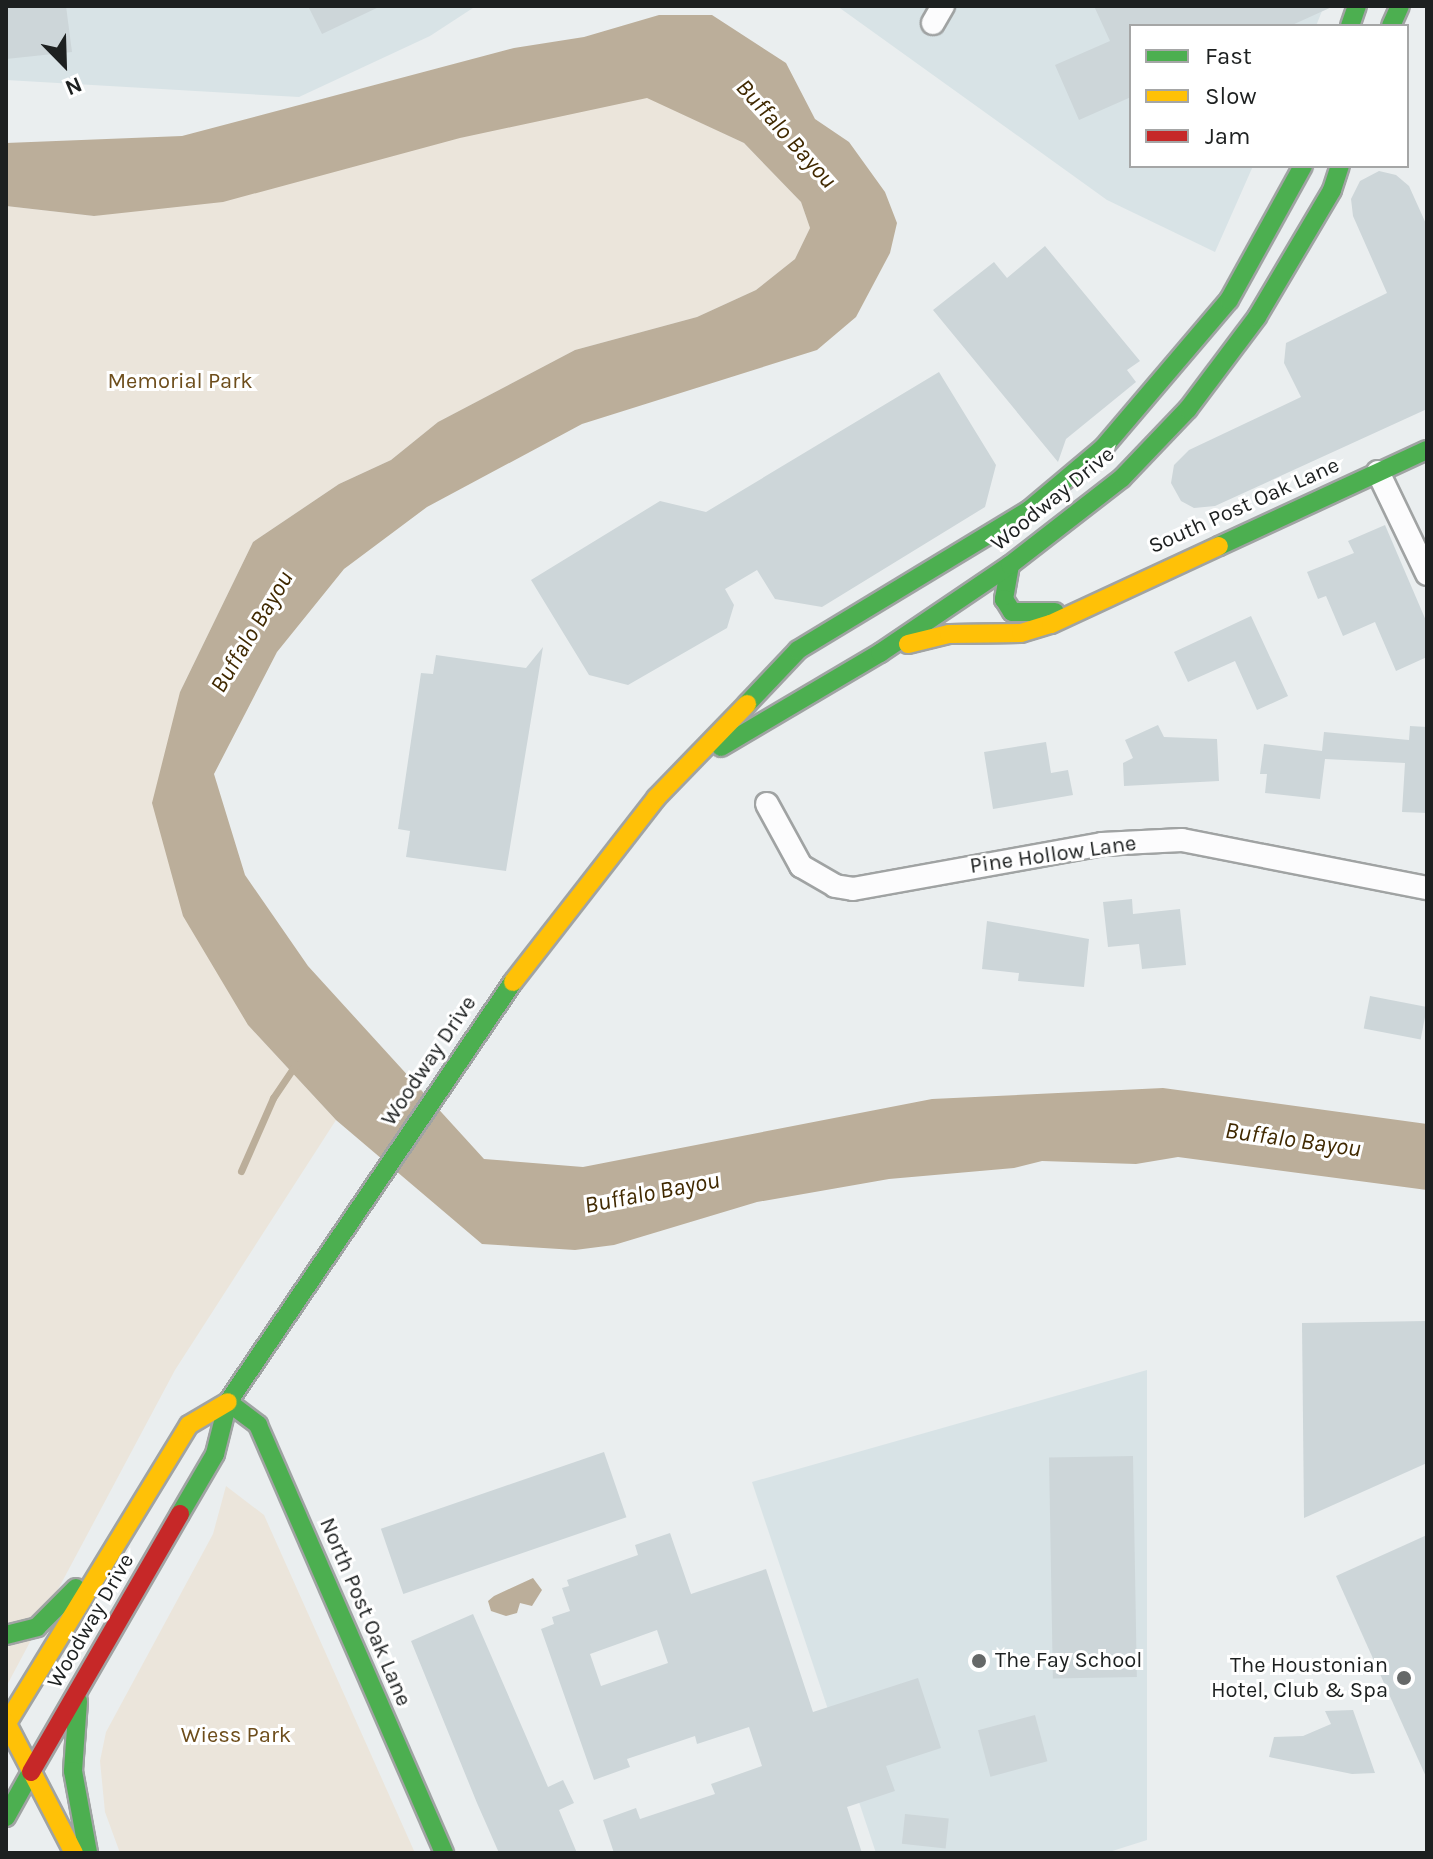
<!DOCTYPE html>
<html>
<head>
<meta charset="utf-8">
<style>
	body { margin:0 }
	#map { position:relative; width:1433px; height:1859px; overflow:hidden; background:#eaeeef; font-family:Karla,sans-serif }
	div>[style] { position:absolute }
	.built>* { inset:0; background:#d8e3e6 }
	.green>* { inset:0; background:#ebe5db }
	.water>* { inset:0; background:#bbae9a }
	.stream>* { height:7px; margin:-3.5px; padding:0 3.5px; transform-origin:3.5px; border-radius:3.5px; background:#bbae9a }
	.building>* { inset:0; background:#cdd6d9; transform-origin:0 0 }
	.roads { filter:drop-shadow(2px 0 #a0a3a3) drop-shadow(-2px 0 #a0a3a3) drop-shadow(0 2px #a0a3a3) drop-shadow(0 -2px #a0a3a3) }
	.street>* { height:22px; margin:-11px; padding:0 11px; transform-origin:11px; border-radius:11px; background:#fcfcfd }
	.fast>* { height:18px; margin:-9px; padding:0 9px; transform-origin:9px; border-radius:9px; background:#4caf50 }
	.slow>* { height:18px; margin:-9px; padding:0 9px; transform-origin:9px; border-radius:9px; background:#ffc107 }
	.jam>* { height:18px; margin:-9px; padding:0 9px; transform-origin:9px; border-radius:9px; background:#c62828 }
	.dots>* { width:22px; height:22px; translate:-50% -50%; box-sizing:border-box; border:4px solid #fff; border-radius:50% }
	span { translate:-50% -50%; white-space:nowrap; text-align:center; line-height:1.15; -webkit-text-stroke:6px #fff; paint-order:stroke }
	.park-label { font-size:22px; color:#6d4d1b }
	.street-label { font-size:22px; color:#1d2020 }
	.poi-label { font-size:22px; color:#1d2020 }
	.left { translate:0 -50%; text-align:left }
	.right { translate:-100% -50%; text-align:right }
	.water-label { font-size:24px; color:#402901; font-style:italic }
	.frame { position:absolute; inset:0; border:8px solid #1d2020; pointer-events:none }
	.legend { position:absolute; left:1129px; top:24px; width:280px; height:144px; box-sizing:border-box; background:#fff; border:2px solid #a5a6a6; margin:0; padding:10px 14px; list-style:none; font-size:24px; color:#1d2020 }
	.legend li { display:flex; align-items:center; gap:16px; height:40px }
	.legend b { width:40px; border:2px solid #a5a6a6 }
	.north { position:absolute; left:24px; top:24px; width:80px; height:80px; -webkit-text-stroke:6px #fff; paint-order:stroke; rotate:157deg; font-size:22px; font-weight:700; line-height:32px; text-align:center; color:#1d2020 }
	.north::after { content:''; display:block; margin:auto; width:28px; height:36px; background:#1d2020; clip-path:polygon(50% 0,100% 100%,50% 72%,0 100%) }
</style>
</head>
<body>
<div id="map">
	<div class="built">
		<i style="clip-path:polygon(6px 6px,476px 6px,430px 36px,299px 97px,6px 80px)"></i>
		<i style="clip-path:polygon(837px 6px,1324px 6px,1316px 26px,1131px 26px,1131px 166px,1253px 166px,1215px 252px,1107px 200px)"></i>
		<i style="clip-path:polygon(1147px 1370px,1147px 1840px,1106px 1853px,876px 1853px,752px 1482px)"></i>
	</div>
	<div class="green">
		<i style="clip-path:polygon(647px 97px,744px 143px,801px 202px,810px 228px,795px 259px,756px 290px,697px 317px,575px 350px,438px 422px,391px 460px,339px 484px,253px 542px,180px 692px,248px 1025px,336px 1120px,175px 1370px,6px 1687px,6px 206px,94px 216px)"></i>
		<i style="clip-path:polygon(226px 1486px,264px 1515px,415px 1853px,120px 1853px,105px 1812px,100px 1761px,106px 1732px,213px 1534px)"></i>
	</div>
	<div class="water">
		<i style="clip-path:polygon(659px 15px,712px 15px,786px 63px,815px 119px,849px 142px,885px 192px,897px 223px,890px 253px,856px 317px,817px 350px,582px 424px,427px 507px,344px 569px,277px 652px,214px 774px,245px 875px,308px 966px,484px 1159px,583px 1167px,932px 1099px,1163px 1088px,1427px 1124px,1427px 1190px,1178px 1157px,1136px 1164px,1042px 1161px,1014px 1168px,889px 1179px,757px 1202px,614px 1245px,575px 1250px,482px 1244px,336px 1120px,248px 1025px,183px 916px,152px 803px,180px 692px,253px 542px,339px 484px,391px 460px,438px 422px,575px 350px,697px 317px,756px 290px,795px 259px,810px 228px,801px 202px,744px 143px,647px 98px,460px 138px,223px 202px,94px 216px,6px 206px,6px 143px,182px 136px,514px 48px,584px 37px)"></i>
		<i style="clip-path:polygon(533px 1578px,542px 1590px,532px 1606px,520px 1603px,517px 1613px,506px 1616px,491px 1611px,488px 1601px,494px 1596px)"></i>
	</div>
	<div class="stream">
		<i style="left:241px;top:1171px;width:80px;rotate:-66.3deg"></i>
		<i style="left:273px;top:1098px;width:41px;rotate:-55.9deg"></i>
	</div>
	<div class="building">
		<i style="clip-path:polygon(6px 6px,66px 6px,72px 52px,6px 59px)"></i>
		<i style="clip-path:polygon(308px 6px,381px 6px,322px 34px)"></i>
		<i style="clip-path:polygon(1094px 6px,1334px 6px,1290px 26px,1131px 26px,1131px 97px,1079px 120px,1055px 65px,1110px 41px)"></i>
		<i style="clip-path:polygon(1379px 171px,1396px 175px,1409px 186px,1427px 226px,1427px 409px,1215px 506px,1194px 508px,1181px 501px,1171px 483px,1174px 465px,1189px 450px,1301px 397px,1284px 363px,1286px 343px,1387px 293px,1353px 216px,1351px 199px,1360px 181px)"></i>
		<i style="clip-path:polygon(1045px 246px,1140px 361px,1127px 370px,1136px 382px,1066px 439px,1058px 462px,933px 310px,994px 262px,1007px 278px)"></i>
		<i style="clip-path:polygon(939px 372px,996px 465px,985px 507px,822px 607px,775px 599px,757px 570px,725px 589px,734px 605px,727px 628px,628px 685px,589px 675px,531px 580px,660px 501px,706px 512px)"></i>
		<i style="clip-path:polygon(1385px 525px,1427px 623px,1427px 657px,1396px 671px,1375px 622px,1343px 636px,1326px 596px,1318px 599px,1307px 572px,1354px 553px,1348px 541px)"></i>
		<i style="clip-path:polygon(1251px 616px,1288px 696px,1257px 710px,1235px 661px,1188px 682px,1174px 652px)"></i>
		<i style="clip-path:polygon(543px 647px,506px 871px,406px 857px,410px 831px,398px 829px,421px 673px,433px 674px,436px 655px,526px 668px)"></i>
		<i style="clip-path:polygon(1158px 725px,1164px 737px,1217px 739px,1219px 781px,1124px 786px,1123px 763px,1133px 758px,1125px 740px)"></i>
		<i style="clip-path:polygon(1410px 726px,1427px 727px,1427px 813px,1402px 812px,1405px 763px,1325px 759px,1320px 799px,1265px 793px,1267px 774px,1260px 774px,1264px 744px,1322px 751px,1324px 732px,1409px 740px)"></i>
		<i style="clip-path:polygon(1046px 742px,1051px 773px,1068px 770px,1073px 795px,993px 809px,984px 752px)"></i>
		<i style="clip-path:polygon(1132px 899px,1133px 914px,1180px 909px,1186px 965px,1142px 969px,1139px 944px,1108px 947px,1103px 902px)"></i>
		<i style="clip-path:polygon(987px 921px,1089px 939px,1084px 987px,1018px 981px,1019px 973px,982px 969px)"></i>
		<i style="left:1370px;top:996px;width:58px;height:33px;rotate:11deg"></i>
		<i style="clip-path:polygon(1427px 1321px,1427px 1463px,1304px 1518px,1302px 1323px)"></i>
		<i style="left:604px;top:1452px;width:69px;height:236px;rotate:71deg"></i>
		<i style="left:1133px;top:1456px;width:221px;height:84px;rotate:89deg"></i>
		<i style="clip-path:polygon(evenodd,670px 1533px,691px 1594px,766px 1569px,813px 1712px,918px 1678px,941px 1748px,886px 1766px,895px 1791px,847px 1807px,862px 1853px,614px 1853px,603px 1820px,636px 1808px,640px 1819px,715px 1794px,711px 1784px,762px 1766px,749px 1727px,697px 1744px,695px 1736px,627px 1759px,630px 1767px,594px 1780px,541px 1629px,554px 1624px,552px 1617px,570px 1611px,562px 1588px,569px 1586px,567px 1580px,638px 1555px,635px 1545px,670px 1533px,657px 1630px,668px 1663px,601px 1686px,590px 1654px,657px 1630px)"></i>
		<i style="clip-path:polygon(1427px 1535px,1427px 1779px,1336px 1576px)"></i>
		<i style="clip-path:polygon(473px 1614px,548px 1787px,563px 1780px,574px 1803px,559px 1810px,577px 1853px,499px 1853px,477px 1803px,411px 1641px)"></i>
		<i style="clip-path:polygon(1353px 1710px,1375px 1773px,1352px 1774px,1269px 1757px,1274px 1737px,1303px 1736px,1331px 1724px,1325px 1711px)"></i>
		<i style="left:1035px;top:1715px;width:48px;height:59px;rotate:75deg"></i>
		<i style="left:905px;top:1814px;width:44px;height:30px;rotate:6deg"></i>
	</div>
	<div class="roads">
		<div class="street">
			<i style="left:933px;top:23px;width:20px;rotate:-60deg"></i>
			<i style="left:1378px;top:472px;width:113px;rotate:64.3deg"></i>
			<i style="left:767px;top:804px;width:71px;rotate:61.3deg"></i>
			<i style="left:801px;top:866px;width:39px;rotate:30deg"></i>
			<i style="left:835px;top:886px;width:18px;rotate:9deg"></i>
			<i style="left:853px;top:889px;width:253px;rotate:-10.2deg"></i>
			<i style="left:1102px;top:844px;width:80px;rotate:-2.9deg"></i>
			<i style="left:1182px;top:840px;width:250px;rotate:11.1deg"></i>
		</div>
		<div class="fast">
			<i style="left:1350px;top:26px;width:21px;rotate:-71deg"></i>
			<i style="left:1391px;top:26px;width:22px;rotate:-66deg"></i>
			<i style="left:1219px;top:546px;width:229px;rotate:-24.8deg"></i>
			<i style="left:1010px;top:565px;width:35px;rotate:100deg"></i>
			<i style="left:1004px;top:599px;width:15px;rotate:58deg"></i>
			<i style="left:1012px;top:612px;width:43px"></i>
			<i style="left:747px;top:704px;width:74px;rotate:-46.6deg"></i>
			<i style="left:798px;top:650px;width:270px;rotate:-31.2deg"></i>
			<i style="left:1029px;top:510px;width:97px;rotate:-40deg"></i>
			<i style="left:1103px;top:448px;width:194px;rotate:-49.6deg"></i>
			<i style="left:1229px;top:300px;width:153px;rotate:-61.1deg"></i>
			<i style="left:721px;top:747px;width:185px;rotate:-30.6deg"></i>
			<i style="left:880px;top:653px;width:157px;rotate:-34.1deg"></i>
			<i style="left:1010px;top:565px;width:142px;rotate:-37.8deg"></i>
			<i style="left:1122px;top:478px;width:95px;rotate:-46.3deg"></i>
			<i style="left:1188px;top:409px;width:115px;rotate:-53.1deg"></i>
			<i style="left:1257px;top:317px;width:147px;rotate:-59.4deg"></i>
			<i style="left:1332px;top:190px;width:25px;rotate:-72deg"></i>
			<i style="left:228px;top:1402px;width:38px;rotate:37deg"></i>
			<i style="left:258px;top:1425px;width:467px;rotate:66.5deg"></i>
			<i style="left:180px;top:1514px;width:69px;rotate:-59.7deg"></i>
			<i style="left:215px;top:1454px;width:54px;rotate:-76deg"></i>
			<i style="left:228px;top:1402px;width:508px;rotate:-55.84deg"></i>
			<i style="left:6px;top:1635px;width:32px;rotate:-14deg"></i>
			<i style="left:37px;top:1627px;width:55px;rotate:-45deg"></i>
			<i style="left:78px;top:1701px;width:70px;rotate:94.1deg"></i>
			<i style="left:73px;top:1771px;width:83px;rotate:79.6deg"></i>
			<i style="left:6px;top:1817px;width:51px;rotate:-60.9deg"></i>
		</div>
		<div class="slow">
			<i style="left:908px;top:644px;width:42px;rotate:-13.7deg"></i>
			<i style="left:949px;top:634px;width:72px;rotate:-0.8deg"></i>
			<i style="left:1021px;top:633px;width:31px;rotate:-17deg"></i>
			<i style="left:1051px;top:624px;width:185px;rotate:-24.9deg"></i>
			<i style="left:513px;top:982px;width:233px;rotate:-52.1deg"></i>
			<i style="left:656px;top:798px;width:131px;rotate:-45.9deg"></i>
			<i style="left:6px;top:1722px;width:148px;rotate:62.6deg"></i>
			<i style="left:7px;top:1723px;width:349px;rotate:-58.6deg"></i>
			<i style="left:189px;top:1425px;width:45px;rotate:-30.5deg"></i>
			<i style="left:6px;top:1725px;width:2px;rotate:-63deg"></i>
		</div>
		<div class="jam">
			<i style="left:31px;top:1772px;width:298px;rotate:-60deg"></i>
		</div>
	</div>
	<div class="dots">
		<i style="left:979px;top:1661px;background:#656868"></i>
		<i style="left:1404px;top:1678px;background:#656868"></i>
	</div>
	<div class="park-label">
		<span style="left:180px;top:382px">Memorial Park</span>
		<span style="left:236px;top:1736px">Wiess Park</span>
	</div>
	<div class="street-label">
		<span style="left:1053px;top:499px;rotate:-39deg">Woodway Drive</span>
		<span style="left:1244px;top:506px;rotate:-24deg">South Post Oak Lane</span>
		<span style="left:1053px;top:855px;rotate:-8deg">Pine Hollow Lane</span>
		<span style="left:429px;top:1061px;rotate:-56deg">Woodway Drive</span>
		<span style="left:365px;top:1612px;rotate:67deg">North Post Oak Lane</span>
		<span style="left:91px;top:1621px;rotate:-60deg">Woodway Drive</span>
	</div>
	<div class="poi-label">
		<span class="left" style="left:995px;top:1661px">The Fay School</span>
		<span class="right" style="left:1388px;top:1678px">The Houstonian<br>Hotel, Club &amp; Spa</span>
	</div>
	<div class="water-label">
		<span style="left:786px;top:134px;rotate:48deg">Buffalo Bayou</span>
		<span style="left:252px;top:632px;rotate:-59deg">Buffalo Bayou</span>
		<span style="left:1293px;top:1140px;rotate:8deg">Buffalo Bayou</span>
		<span style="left:652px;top:1193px;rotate:-11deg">Buffalo Bayou</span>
	</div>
	<div class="frame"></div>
	<ul class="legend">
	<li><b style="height:10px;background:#4caf50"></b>Fast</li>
	<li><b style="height:10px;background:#ffc107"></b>Slow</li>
	<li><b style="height:10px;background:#c62828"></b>Jam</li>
	</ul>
	<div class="north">N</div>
</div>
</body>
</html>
